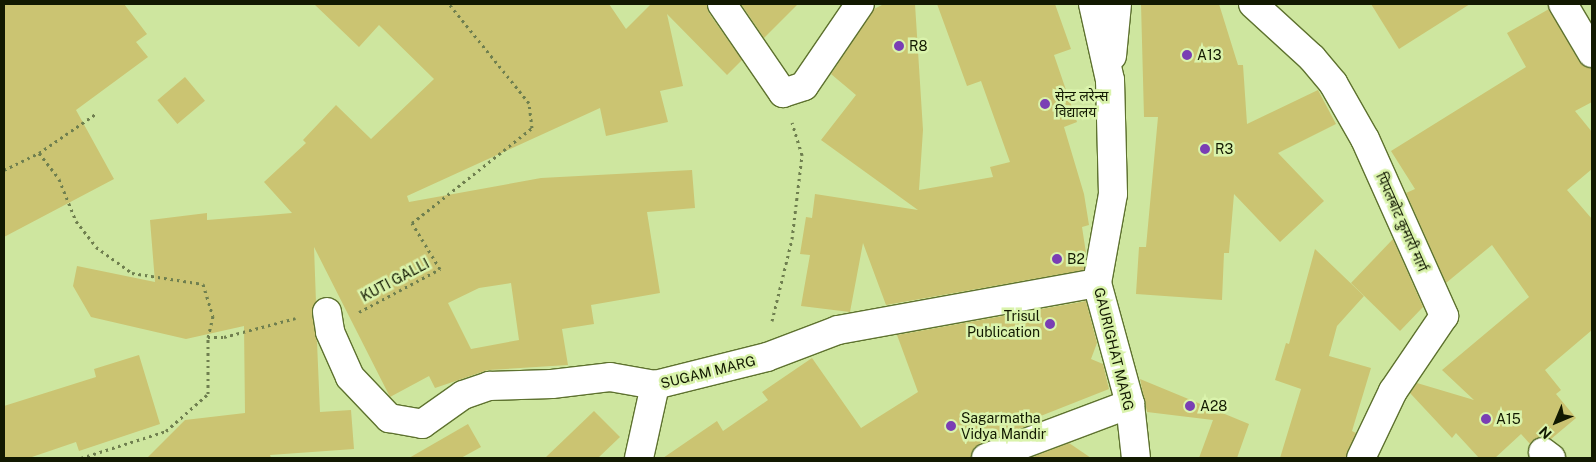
<!DOCTYPE html>
<html>
<head>
<meta charset="utf-8">
<style>
	body { margin:0 }
	#map { position:relative; width:1596px; height:462px; overflow:hidden; background:#cee69f; font-family:"Public Sans","Noto Sans Devanagari",sans-serif }
	div>[style] { position:absolute }
	.building>* { inset:0; background:#cbc472; transform-origin:0 0 }
	.path>* { height:3px; margin-top:-1.5px; transform-origin:0; background:repeating-linear-gradient(90deg,#6f7f4f 0 2.5px,transparent 0 6.5px) }
	.roads { filter:drop-shadow(1px 0 #5e722f) drop-shadow(-1px 0 #5e722f) drop-shadow(0 1px #5e722f) drop-shadow(0 -1px #5e722f) }
	.street>* { height:28px; margin:-14px; padding:0 14px; transform-origin:14px; border-radius:14px; background:#fff }
	.dots>* { width:14px; height:14px; translate:-50% -50%; box-sizing:border-box; border:2px solid #daf3ac; border-radius:50% }
	span { translate:-50% -50%; white-space:nowrap; text-align:center; line-height:1.15; -webkit-text-stroke:5px #daf3ac; paint-order:stroke }
	.poi-label { font-size:14px; color:#121901 }
	.left { translate:0 -50%; text-align:left }
	.right { translate:-100% -50%; text-align:right }
	.street-label { font-size:14px; color:#121901 }
	.frame { position:absolute; inset:0; border:5px solid #121901; pointer-events:none }
	.north { position:absolute; left:1531px; top:397px; width:50px; height:50px; -webkit-text-stroke:4px #daf3ac; paint-order:stroke; rotate:225deg; font-size:14px; font-weight:700; line-height:20px; text-align:center; color:#121901 }
	.north::after { content:''; display:block; margin:auto; width:18px; height:22px; background:#121901; clip-path:polygon(50% 0,100% 100%,50% 72%,0 100%) }
</style>
</head>
<body>
<div id="map">
	<div class="building">
		<i style="clip-path:polygon(4px 4px,124px 4px,147px 34px,136px 42px,148px 57px,76px 110px,114px 179px,4px 237px)"></i>
		<i style="clip-path:polygon(evenodd,314px 4px,609px 4px,626px 29px,651px 4px,707px 4px,709px 13px,742px 60px,727px 75px,667px 14px,683px 86px,660px 91px,668px 122px,606px 136px,600px 108px,407px 196px,409px 202px,541px 178px,692px 170px,695px 208px,647px 212px,660px 293px,591px 305px,594px 324px,562px 329px,568px 365px,488px 370px,435px 388px,429px 376px,390px 397px,314px 247px,316px 302px,312px 314px,317px 342px,320px 412px,351px 410px,354px 449px,270px 455px,271px 458px,147px 458px,185px 420px,245px 413px,244px 326px,186px 339px,91px 317px,73px 286px,77px 266px,155px 282px,150px 220px,207px 213px,207px 220px,292px 213px,264px 182px,306px 143px,303px 140px,336px 105px,371px 139px,434px 79px,379px 25px,359px 47px,314px 4px,511px 283px,519px 340px,471px 349px,448px 303px,479px 288px,511px 283px)"></i>
		<i style="clip-path:polygon(741px 4px,798px 4px,764px 38px)"></i>
		<i style="clip-path:polygon(884px 4px,915px 4px,923px 130px,919px 190px,993px 177px,990px 167px,1010px 162px,981px 81px,967px 86px,937px 4px,1055px 4px,1071px 49px,1054px 55px,1077px 122px,1064px 127px,1084px 194px,1089px 225px,1082px 227px,1086px 253px,1084px 270px,886px 305px,863px 243px,850px 312px,801px 306px,810px 255px,800px 254px,806px 217px,812px 218px,815px 194px,918px 210px,821px 140px,856px 95px,831px 74px,874px 9px)"></i>
		<i style="clip-path:polygon(1141px 4px,1219px 4px,1238px 65px,1243px 65px,1247px 124px,1318px 90px,1336px 124px,1278px 153px,1324px 201px,1280px 242px,1234px 194px,1229px 253px,1224px 253px,1222px 300px,1136px 294px,1139px 247px,1146px 247px,1158px 117px,1144px 117px)"></i>
		<i style="clip-path:polygon(1371px 4px,1470px 4px,1399px 49px)"></i>
		<i style="clip-path:polygon(1549px 9px,1579px 61px,1592px 69px,1592px 102px,1575px 111px,1592px 132px,1592px 169px,1567px 190px,1592px 219px,1592px 330px,1545px 370px,1561px 390px,1556px 394px,1576px 418px,1551px 439px,1537px 438px,1530px 444px,1521px 434px,1495px 458px,1479px 458px,1456px 433px,1452px 438px,1410px 393px,1417px 383px,1474px 400px,1442px 370px,1529px 297px,1492px 245px,1446px 283px,1406px 193px,1415px 189px,1391px 151px,1526px 67px,1507px 33px)"></i>
		<i style="left:185px;top:77px;width:31px;height:36px;rotate:50deg"></i>
		<i style="clip-path:polygon(1393px 239px,1423px 307px,1400px 331px,1351px 283px)"></i>
		<i style="clip-path:polygon(1315px 249px,1364px 296px,1337px 326px,1329px 356px,1371px 368px,1352px 431px,1356px 433px,1346px 458px,1280px 458px,1301px 389px,1275px 380px,1286px 343px,1289px 344px)"></i>
		<i style="clip-path:polygon(1086px 301px,1097px 343px,1091px 359px,1103px 364px,1109px 389px,1033px 419px,1037px 422px,981px 443px,974px 448px,971px 458px,663px 458px,717px 421px,723px 431px,768px 400px,762px 392px,812px 358px,861px 428px,918px 392px,897px 335px)"></i>
		<i style="clip-path:polygon(139px 355px,160px 424px,79px 451px,76px 442px,29px 458px,4px 458px,4px 406px,96px 377px,94px 369px)"></i>
		<i style="clip-path:polygon(1140px 379px,1249px 424px,1237px 458px,1199px 458px,1213px 420px,1147px 412px)"></i>
		<i style="clip-path:polygon(594px 411px,620px 437px,598px 458px,545px 458px)"></i>
		<i style="clip-path:polygon(468px 424px,481px 447px,461px 458px,409px 458px)"></i>
		<i style="clip-path:polygon(1069px 443px,1091px 458px,1030px 458px)"></i>
	</div>
	<div class="path">
		<i style="left:39px;top:153px;width:33px;rotate:52deg"></i>
		<i style="left:59px;top:179px;width:45px;rotate:68deg"></i>
		<i style="left:76px;top:221px;width:33px;rotate:52deg"></i>
		<i style="left:96px;top:247px;width:44px;rotate:35.8deg"></i>
		<i style="left:132px;top:273px;width:72px;rotate:8.8deg"></i>
		<i style="left:203px;top:284px;width:34px;rotate:73deg"></i>
		<i style="left:213px;top:316px;width:22px;rotate:103deg"></i>
		<i style="left:4px;top:170px;width:39px;rotate:-26deg"></i>
		<i style="left:39px;top:153px;width:70px;rotate:-34.6deg"></i>
		<i style="left:359px;top:312px;width:92px;rotate:-28deg"></i>
		<i style="left:440px;top:269px;width:54px;rotate:-121.3deg"></i>
		<i style="left:412px;top:223px;width:153px;rotate:-38.4deg"></i>
		<i style="left:532px;top:128px;width:25px;rotate:-97deg"></i>
		<i style="left:529px;top:103px;width:127px;rotate:-128.9deg"></i>
		<i style="left:772px;top:321px;width:84px;rotate:-76.3deg"></i>
		<i style="left:792px;top:239px;width:85px;rotate:-83.2deg"></i>
		<i style="left:802px;top:155px;width:34px;rotate:-107deg"></i>
		<i style="left:81px;top:458px;width:89px;rotate:-17.6deg"></i>
		<i style="left:166px;top:431px;width:56px;rotate:-41.4deg"></i>
		<i style="left:208px;top:394px;width:57px;rotate:-90deg"></i>
		<i style="left:208px;top:337px;width:16px"></i>
		<i style="left:224px;top:337px;width:74px;rotate:-14.8deg"></i>
	</div>
	<div class="roads">
		<div class="street">
			<i style="left:722px;top:4px;width:108px;rotate:55.6deg"></i>
			<i style="left:783px;top:93px;width:22px;rotate:-18deg"></i>
			<i style="left:804px;top:86px;width:99px;rotate:-55.7deg"></i>
			<i style="left:1093px;top:4px;width:78px;rotate:77.4deg"></i>
			<i style="left:1110px;top:80px;width:114px;rotate:88.5deg"></i>
			<i style="left:1113px;top:194px;width:90px;rotate:100.2deg"></i>
			<i style="left:1097px;top:283px;width:125px;rotate:74.7deg"></i>
			<i style="left:1130px;top:404px;width:54px;rotate:83.7deg"></i>
			<i style="left:1253px;top:4px;width:80px;rotate:42.5deg"></i>
			<i style="left:1312px;top:58px;width:33px;rotate:50deg"></i>
			<i style="left:1333px;top:83px;width:64px;rotate:60.3deg"></i>
			<i style="left:1365px;top:139px;width:194px;rotate:65.9deg"></i>
			<i style="left:1444px;top:316px;width:91px;rotate:124.2deg"></i>
			<i style="left:1393px;top:391px;width:74px;rotate:115.5deg"></i>
			<i style="left:1563px;top:4px;width:57px;rotate:59.4deg"></i>
			<i style="left:1112px;top:56px;width:52px;rotate:-84.5deg"></i>
			<i style="left:327px;top:312px;width:20px;rotate:81deg"></i>
			<i style="left:330px;top:332px;width:49px;rotate:66deg"></i>
			<i style="left:350px;top:377px;width:57px;rotate:46.4deg"></i>
			<i style="left:389px;top:418px;width:34px;rotate:10deg"></i>
			<i style="left:422px;top:424px;width:50px;rotate:-35.3deg"></i>
			<i style="left:463px;top:395px;width:28px;rotate:-19deg"></i>
			<i style="left:489px;top:386px;width:63px;rotate:-1.8deg"></i>
			<i style="left:552px;top:384px;width:58px;rotate:-6.9deg"></i>
			<i style="left:610px;top:377px;width:46px;rotate:10.1deg"></i>
			<i style="left:655px;top:385px;width:115px;rotate:-14deg"></i>
			<i style="left:767px;top:357px;width:76px;rotate:-20.8deg"></i>
			<i style="left:838px;top:330px;width:263px;rotate:-10.3deg"></i>
			<i style="left:1543px;top:452px;width:10px;rotate:37deg"></i>
			<i style="left:639px;top:458px;width:75px;rotate:-77.6deg"></i>
			<i style="left:986px;top:458px;width:154px;rotate:-20.6deg"></i>
		</div>
	</div>
	<div class="dots">
		<i style="left:899px;top:46px;background:#7a3eb4"></i>
		<i style="left:1187px;top:55px;background:#7a3eb4"></i>
		<i style="left:1045px;top:104px;background:#7a3eb4"></i>
		<i style="left:1205px;top:149px;background:#7a3eb4"></i>
		<i style="left:1057px;top:259px;background:#7a3eb4"></i>
		<i style="left:1050px;top:324px;background:#7a3eb4"></i>
		<i style="left:1190px;top:406px;background:#7a3eb4"></i>
		<i style="left:1486px;top:419px;background:#7a3eb4"></i>
		<i style="left:951px;top:426px;background:#7a3eb4"></i>
	</div>
	<div class="poi-label">
		<span class="left" style="left:909px;top:46px">R8</span>
		<span class="left" style="left:1197px;top:55px">A13</span>
		<span class="left" style="left:1055px;top:104px">सेन्ट लरेन्स<br>विद्यालय</span>
		<span class="left" style="left:1215px;top:149px">R3</span>
		<span class="left" style="left:1067px;top:259px">B2</span>
		<span class="right" style="left:1040px;top:324px">Trisul<br>Publication</span>
		<span class="left" style="left:1200px;top:406px">A28</span>
		<span class="left" style="left:961px;top:426px">Sagarmatha<br>Vidya Mandir</span>
		<span class="left" style="left:1496px;top:419px">A15</span>
	</div>
	<div class="street-label">
		<span style="left:1402px;top:222px;rotate:66deg">पिपलबोट कुमारी मार्ग</span>
		<span style="left:395px;top:280px;rotate:-28deg">KUTI GALLI</span>
		<span style="left:1114px;top:349px;rotate:76deg">GAURIGHAT MARG</span>
		<span style="left:708px;top:372px;rotate:-14deg">SUGAM MARG</span>
	</div>
	<div class="frame"></div>
	<div class="north">N</div>
</div>
</body>
</html>
